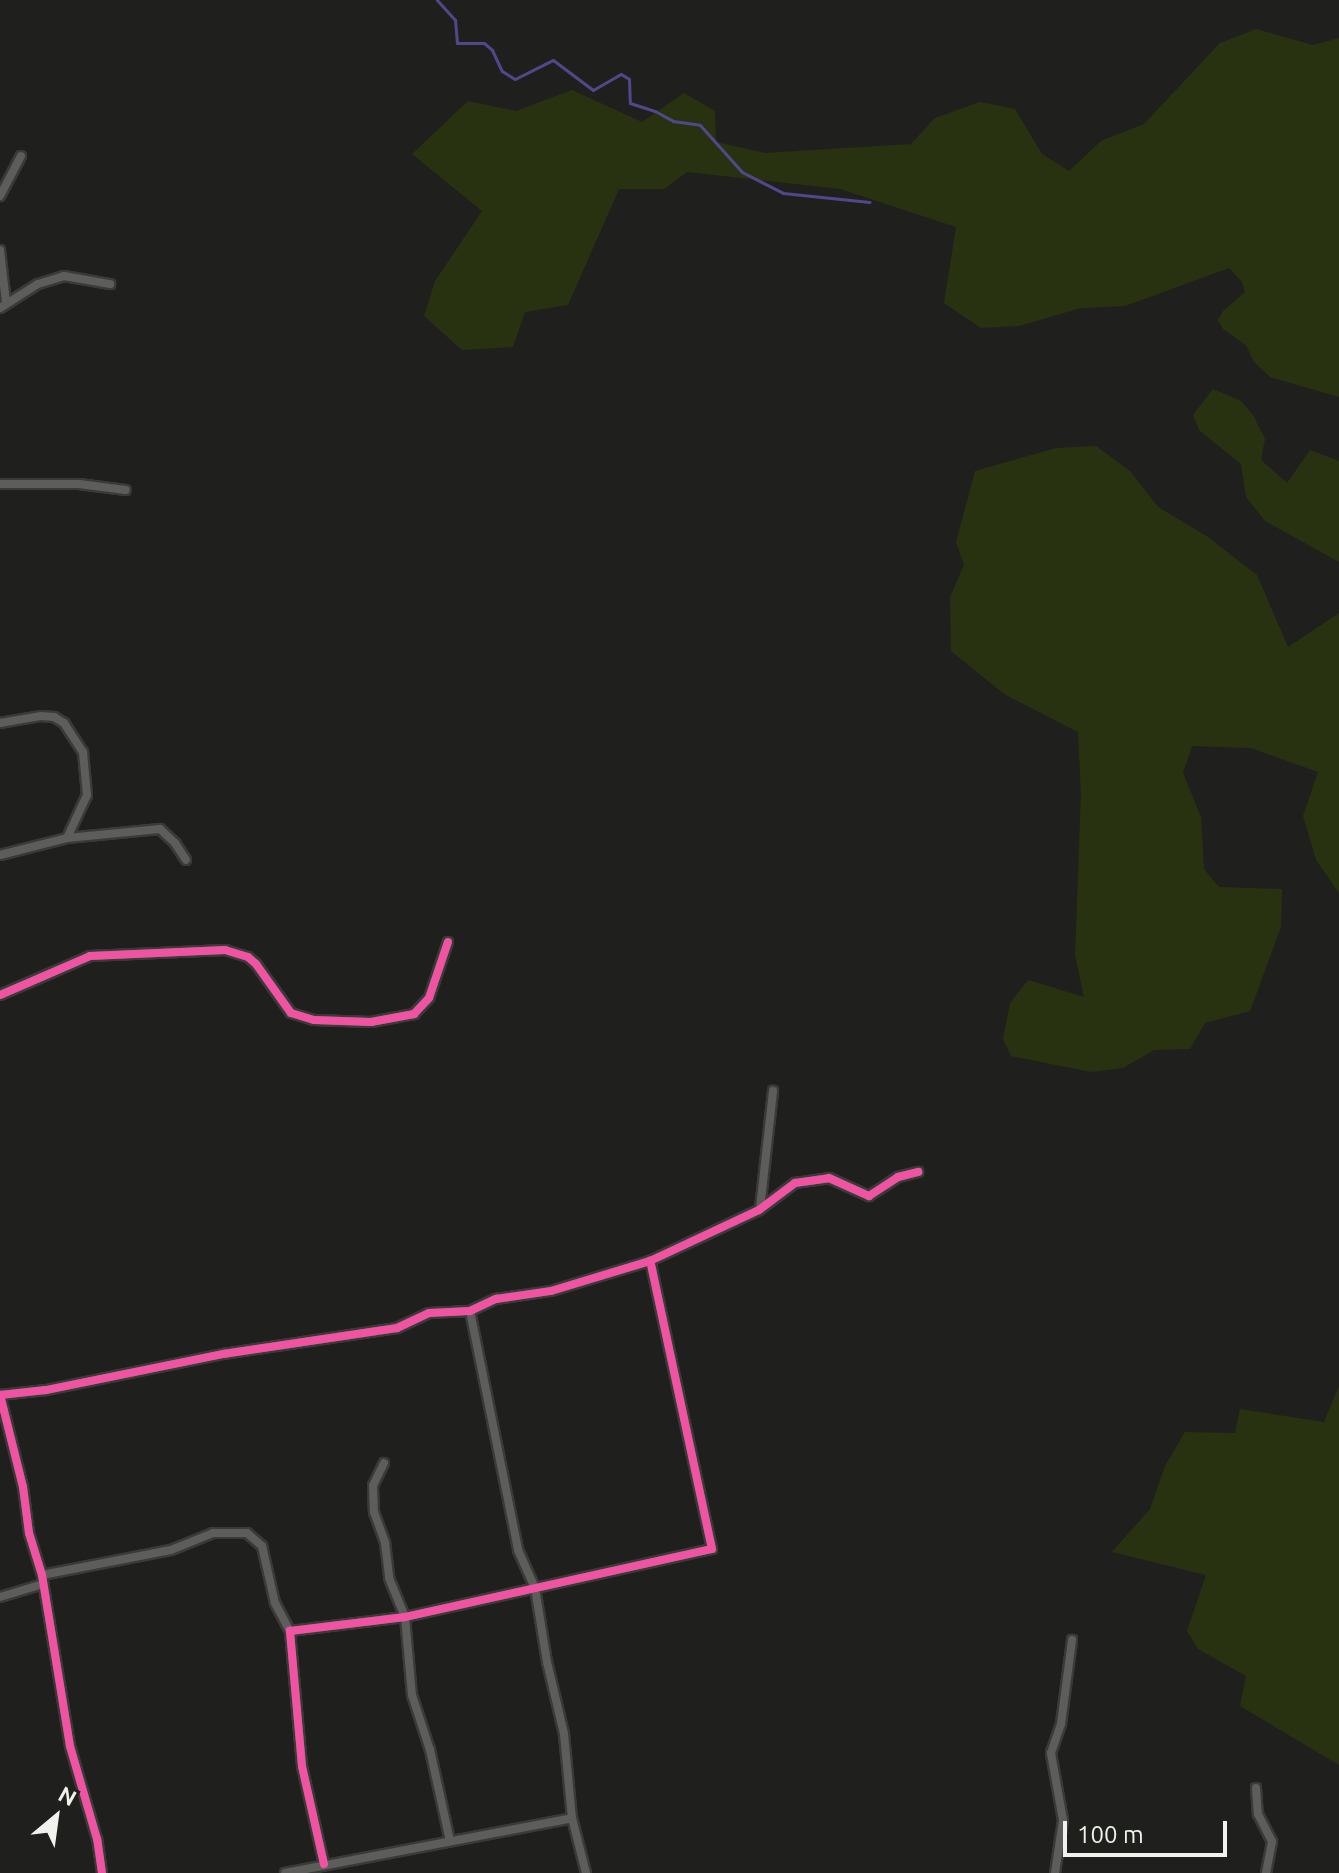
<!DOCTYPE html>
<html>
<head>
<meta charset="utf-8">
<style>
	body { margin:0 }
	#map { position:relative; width:1339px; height:1873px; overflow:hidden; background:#1f201d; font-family:Ubuntu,sans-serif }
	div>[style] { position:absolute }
	.green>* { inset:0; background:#283210 }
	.stream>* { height:3px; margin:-1.5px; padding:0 1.5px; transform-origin:1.5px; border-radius:1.5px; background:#53478c }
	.roads { filter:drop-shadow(2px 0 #3a3b39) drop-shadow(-2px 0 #3a3b39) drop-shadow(0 2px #3a3b39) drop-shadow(0 -2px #3a3b39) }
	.street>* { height:8px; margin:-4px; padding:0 4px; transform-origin:4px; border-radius:4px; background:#5d5e5c }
	.cycleway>* { height:8px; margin:-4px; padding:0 4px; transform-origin:4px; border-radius:4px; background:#f153a3 }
	span { translate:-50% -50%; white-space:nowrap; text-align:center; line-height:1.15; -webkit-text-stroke:6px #1f211c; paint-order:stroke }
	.north { position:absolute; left:16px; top:1777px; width:80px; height:80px; -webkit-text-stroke:6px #1f211c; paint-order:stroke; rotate:29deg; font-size:22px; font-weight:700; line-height:32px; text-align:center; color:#f1f2ee }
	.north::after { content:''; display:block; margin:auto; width:28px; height:36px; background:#f1f2ee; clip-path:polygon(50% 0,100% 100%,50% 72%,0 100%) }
	.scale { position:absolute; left:1063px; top:1821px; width:164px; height:36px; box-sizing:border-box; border:4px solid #f1f2ee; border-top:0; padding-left:10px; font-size:24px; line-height:28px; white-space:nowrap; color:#f1f2ee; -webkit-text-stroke:6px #1f211c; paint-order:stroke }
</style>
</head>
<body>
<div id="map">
	<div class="green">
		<i style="clip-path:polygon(1256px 29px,1313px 45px,1339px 38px,1339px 397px,1270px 377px,1254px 362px,1246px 345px,1223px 329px,1218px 320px,1223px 311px,1245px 292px,1242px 282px,1229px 268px,1125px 306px,1081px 308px,1019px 326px,981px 328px,944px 303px,956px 227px,840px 189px,687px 172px,664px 189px,619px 189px,568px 305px,525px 312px,513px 347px,462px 350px,424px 316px,435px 281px,482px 211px,412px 154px,468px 101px,516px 111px,572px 90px,642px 122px,684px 93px,715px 111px,716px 142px,765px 153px,911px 144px,935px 118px,980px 102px,1015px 109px,1042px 154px,1069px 171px,1101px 141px,1144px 124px,1220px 43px)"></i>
		<i style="clip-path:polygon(1213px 389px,1241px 401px,1253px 415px,1265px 439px,1261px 460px,1287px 483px,1310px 450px,1339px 461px,1339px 562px,1265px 521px,1246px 497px,1241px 464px,1199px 430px,1193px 415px)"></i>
		<i style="clip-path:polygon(1096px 446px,1130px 471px,1158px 507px,1208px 537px,1257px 575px,1288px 647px,1339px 613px,1339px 893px,1316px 860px,1303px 816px,1318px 772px,1251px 748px,1192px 746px,1183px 773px,1201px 817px,1204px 869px,1219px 887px,1282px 889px,1281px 927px,1250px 1011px,1205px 1023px,1190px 1049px,1154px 1050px,1123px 1068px,1091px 1072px,1011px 1056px,1003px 1039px,1010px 1003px,1028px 980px,1084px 997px,1075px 955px,1081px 795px,1078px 732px,1004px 694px,951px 651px,950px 597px,964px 565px,956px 542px,975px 471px,1056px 448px)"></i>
		<i style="clip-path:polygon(1339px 1386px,1339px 1765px,1240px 1706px,1246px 1676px,1198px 1649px,1187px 1631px,1206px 1575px,1112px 1552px,1150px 1509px,1165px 1466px,1185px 1432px,1235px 1433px,1240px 1409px,1324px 1422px)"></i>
	</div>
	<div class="stream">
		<i style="left:437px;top:0;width:27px;rotate:48deg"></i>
		<i style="left:455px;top:20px;width:23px;rotate:85deg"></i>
		<i style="left:457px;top:43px;width:27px"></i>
		<i style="left:484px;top:43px;width:11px;rotate:41deg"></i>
		<i style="left:492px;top:50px;width:23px;rotate:65deg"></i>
		<i style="left:502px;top:71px;width:15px;rotate:32deg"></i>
		<i style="left:515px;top:79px;width:42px;rotate:-26.6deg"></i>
		<i style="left:553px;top:60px;width:50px;rotate:36.9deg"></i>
		<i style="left:593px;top:90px;width:32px;rotate:-30deg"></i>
		<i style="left:621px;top:74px;width:9px;rotate:32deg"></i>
		<i style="left:629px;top:79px;width:24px;rotate:88deg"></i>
		<i style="left:630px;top:103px;width:26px;rotate:18deg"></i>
		<i style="left:655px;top:111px;width:21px;rotate:29deg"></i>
		<i style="left:673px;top:121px;width:27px;rotate:8deg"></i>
		<i style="left:700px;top:125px;width:63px;rotate:48.2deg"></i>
		<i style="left:742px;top:172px;width:46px;rotate:27.1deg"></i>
		<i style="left:783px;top:193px;width:87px;rotate:5.9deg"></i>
	</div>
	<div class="roads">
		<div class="street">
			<i style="left:0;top:196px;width:45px;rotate:-62.3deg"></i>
			<i style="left:0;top:250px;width:53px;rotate:83.5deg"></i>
			<i style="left:0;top:308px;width:45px;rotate:-32.3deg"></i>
			<i style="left:38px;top:284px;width:27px;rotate:-17deg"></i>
			<i style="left:64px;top:276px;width:47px;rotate:9.9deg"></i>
			<i style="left:0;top:484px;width:79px"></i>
			<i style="left:79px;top:484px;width:47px;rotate:7.3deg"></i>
			<i style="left:0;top:723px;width:42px;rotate:-9.7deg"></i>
			<i style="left:41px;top:716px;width:13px;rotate:4deg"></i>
			<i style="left:54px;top:717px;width:12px;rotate:31deg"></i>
			<i style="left:64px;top:723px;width:35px;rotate:57deg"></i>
			<i style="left:83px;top:752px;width:43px;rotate:84.7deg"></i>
			<i style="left:87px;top:795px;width:47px;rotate:114.9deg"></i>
			<i style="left:0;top:855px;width:69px;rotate:-14.2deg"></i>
			<i style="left:67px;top:838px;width:93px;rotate:-5.5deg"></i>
			<i style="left:160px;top:829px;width:21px;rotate:43deg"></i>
			<i style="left:175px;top:843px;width:20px;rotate:57deg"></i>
			<i style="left:0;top:995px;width:98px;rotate:-23.4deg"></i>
			<i style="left:90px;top:956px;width:135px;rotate:-2.5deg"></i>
			<i style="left:225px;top:950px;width:24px;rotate:17deg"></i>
			<i style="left:248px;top:957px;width:11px;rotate:41deg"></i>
			<i style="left:256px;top:964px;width:60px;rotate:54.5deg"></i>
			<i style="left:291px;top:1013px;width:24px;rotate:17deg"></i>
			<i style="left:314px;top:1020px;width:57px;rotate:2deg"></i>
			<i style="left:371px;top:1022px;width:44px;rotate:-10.5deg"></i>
			<i style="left:414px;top:1014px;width:22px;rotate:-47deg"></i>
			<i style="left:429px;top:998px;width:59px;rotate:-71.3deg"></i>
			<i style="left:760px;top:1209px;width:119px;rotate:-83.7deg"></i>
			<i style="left:470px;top:1311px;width:244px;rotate:78.6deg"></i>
			<i style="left:518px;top:1550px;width:42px;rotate:65.9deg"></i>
			<i style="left:535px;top:1588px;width:75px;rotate:80.8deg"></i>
			<i style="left:547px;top:1662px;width:74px;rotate:76.7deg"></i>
			<i style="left:564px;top:1734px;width:84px;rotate:84.6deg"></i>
			<i style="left:572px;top:1818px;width:57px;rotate:75.7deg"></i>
			<i style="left:384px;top:1463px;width:25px;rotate:116deg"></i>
			<i style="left:373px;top:1486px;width:26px;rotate:88deg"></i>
			<i style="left:374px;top:1512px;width:33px;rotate:70deg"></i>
			<i style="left:385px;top:1543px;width:35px;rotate:83deg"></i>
			<i style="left:389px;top:1578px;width:42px;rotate:67.7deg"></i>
			<i style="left:405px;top:1617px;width:78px;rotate:84.9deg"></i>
			<i style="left:412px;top:1695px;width:58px;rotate:71.9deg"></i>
			<i style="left:430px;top:1750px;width:93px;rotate:77.6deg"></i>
			<i style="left:42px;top:1575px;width:131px;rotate:-11deg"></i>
			<i style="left:171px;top:1550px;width:45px;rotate:-22deg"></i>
			<i style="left:213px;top:1533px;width:34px"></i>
			<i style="left:247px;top:1533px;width:20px;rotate:41deg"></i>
			<i style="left:262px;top:1546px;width:58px;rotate:77.2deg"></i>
			<i style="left:275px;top:1603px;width:32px;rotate:62deg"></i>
			<i style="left:0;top:1597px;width:45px;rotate:-16.8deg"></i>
			<i style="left:1256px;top:1788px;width:26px;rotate:86deg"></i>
			<i style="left:1258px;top:1814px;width:31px;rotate:63deg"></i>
			<i style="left:1272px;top:1842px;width:32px;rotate:101deg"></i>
			<i style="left:324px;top:1864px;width:100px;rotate:-102.7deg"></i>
			<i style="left:302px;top:1766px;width:136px;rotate:-95.1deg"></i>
			<i style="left:290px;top:1631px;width:116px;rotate:-6.9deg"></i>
			<i style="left:405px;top:1617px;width:314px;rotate:-12.5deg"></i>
			<i style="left:712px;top:1549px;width:295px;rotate:-102.1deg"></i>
			<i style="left:102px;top:1873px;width:34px;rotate:-98deg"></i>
			<i style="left:97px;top:1839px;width:97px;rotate:-106.2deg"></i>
			<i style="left:70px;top:1746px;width:173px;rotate:-99.3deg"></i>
			<i style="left:42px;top:1575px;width:44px;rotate:-107.2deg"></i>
			<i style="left:29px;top:1533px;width:46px;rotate:-97.4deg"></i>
			<i style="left:23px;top:1487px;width:95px;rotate:-104deg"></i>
			<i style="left:0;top:1395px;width:46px;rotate:-6.2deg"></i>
			<i style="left:46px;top:1390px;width:181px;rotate:-11.5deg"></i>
			<i style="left:223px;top:1354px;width:176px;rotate:-8.5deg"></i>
			<i style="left:397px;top:1328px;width:35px;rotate:-25deg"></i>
			<i style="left:429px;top:1313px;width:41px;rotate:-2.8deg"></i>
			<i style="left:470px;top:1311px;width:29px;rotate:-25deg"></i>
			<i style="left:496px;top:1299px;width:56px;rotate:-8.3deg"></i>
			<i style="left:551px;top:1291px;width:103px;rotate:-16.9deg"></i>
			<i style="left:650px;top:1261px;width:120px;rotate:-25.1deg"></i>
			<i style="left:759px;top:1210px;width:45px;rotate:-36.9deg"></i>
			<i style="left:795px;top:1183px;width:34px;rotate:-8deg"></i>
			<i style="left:829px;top:1178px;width:44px;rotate:24.2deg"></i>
			<i style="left:869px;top:1196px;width:35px;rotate:-33deg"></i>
			<i style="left:898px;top:1177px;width:21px;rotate:-14deg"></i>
			<i style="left:285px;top:1873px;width:292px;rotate:-10.8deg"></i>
			<i style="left:1055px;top:1873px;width:54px;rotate:-81.4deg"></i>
			<i style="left:1063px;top:1820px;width:68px;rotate:-100.2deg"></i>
			<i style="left:1051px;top:1753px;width:31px;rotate:-71deg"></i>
			<i style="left:1061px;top:1724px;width:85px;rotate:-82.5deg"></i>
		</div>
	</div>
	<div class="cycleway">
		<i style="left:0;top:995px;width:98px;rotate:-23.4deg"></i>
		<i style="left:90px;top:956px;width:135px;rotate:-2.5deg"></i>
		<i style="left:225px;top:950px;width:24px;rotate:17deg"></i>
		<i style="left:248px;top:957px;width:11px;rotate:41deg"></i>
		<i style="left:256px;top:964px;width:60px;rotate:54.5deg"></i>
		<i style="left:291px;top:1013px;width:24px;rotate:17deg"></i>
		<i style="left:314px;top:1020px;width:57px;rotate:2deg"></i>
		<i style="left:371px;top:1022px;width:44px;rotate:-10.5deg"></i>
		<i style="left:414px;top:1014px;width:22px;rotate:-47deg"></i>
		<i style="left:429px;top:998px;width:59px;rotate:-71.3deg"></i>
		<i style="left:324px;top:1864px;width:100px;rotate:-102.7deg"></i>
		<i style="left:302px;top:1766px;width:136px;rotate:-95.1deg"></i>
		<i style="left:290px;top:1631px;width:116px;rotate:-6.9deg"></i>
		<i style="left:405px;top:1617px;width:314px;rotate:-12.5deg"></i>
		<i style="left:712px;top:1549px;width:295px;rotate:-102.1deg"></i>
		<i style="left:102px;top:1873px;width:34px;rotate:-98deg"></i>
		<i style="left:97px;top:1839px;width:97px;rotate:-106.2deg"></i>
		<i style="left:70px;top:1746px;width:173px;rotate:-99.3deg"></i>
		<i style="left:42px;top:1575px;width:44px;rotate:-107.2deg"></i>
		<i style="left:29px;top:1533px;width:46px;rotate:-97.4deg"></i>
		<i style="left:23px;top:1487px;width:95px;rotate:-104deg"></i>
		<i style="left:0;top:1395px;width:46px;rotate:-6.2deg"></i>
		<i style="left:46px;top:1390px;width:181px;rotate:-11.5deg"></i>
		<i style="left:223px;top:1354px;width:176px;rotate:-8.5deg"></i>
		<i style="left:397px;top:1328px;width:35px;rotate:-25deg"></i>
		<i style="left:429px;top:1313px;width:41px;rotate:-2.8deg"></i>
		<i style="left:470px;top:1311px;width:29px;rotate:-25deg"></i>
		<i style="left:496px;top:1299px;width:56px;rotate:-8.3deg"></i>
		<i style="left:551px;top:1291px;width:103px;rotate:-16.9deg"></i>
		<i style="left:650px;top:1261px;width:120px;rotate:-25.1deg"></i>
		<i style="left:759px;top:1210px;width:45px;rotate:-36.9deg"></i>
		<i style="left:795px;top:1183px;width:34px;rotate:-8deg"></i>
		<i style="left:829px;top:1178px;width:44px;rotate:24.2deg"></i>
		<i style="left:869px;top:1196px;width:35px;rotate:-33deg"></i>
		<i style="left:898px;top:1177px;width:21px;rotate:-14deg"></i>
	</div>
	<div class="north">N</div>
	<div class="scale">100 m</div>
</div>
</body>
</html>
